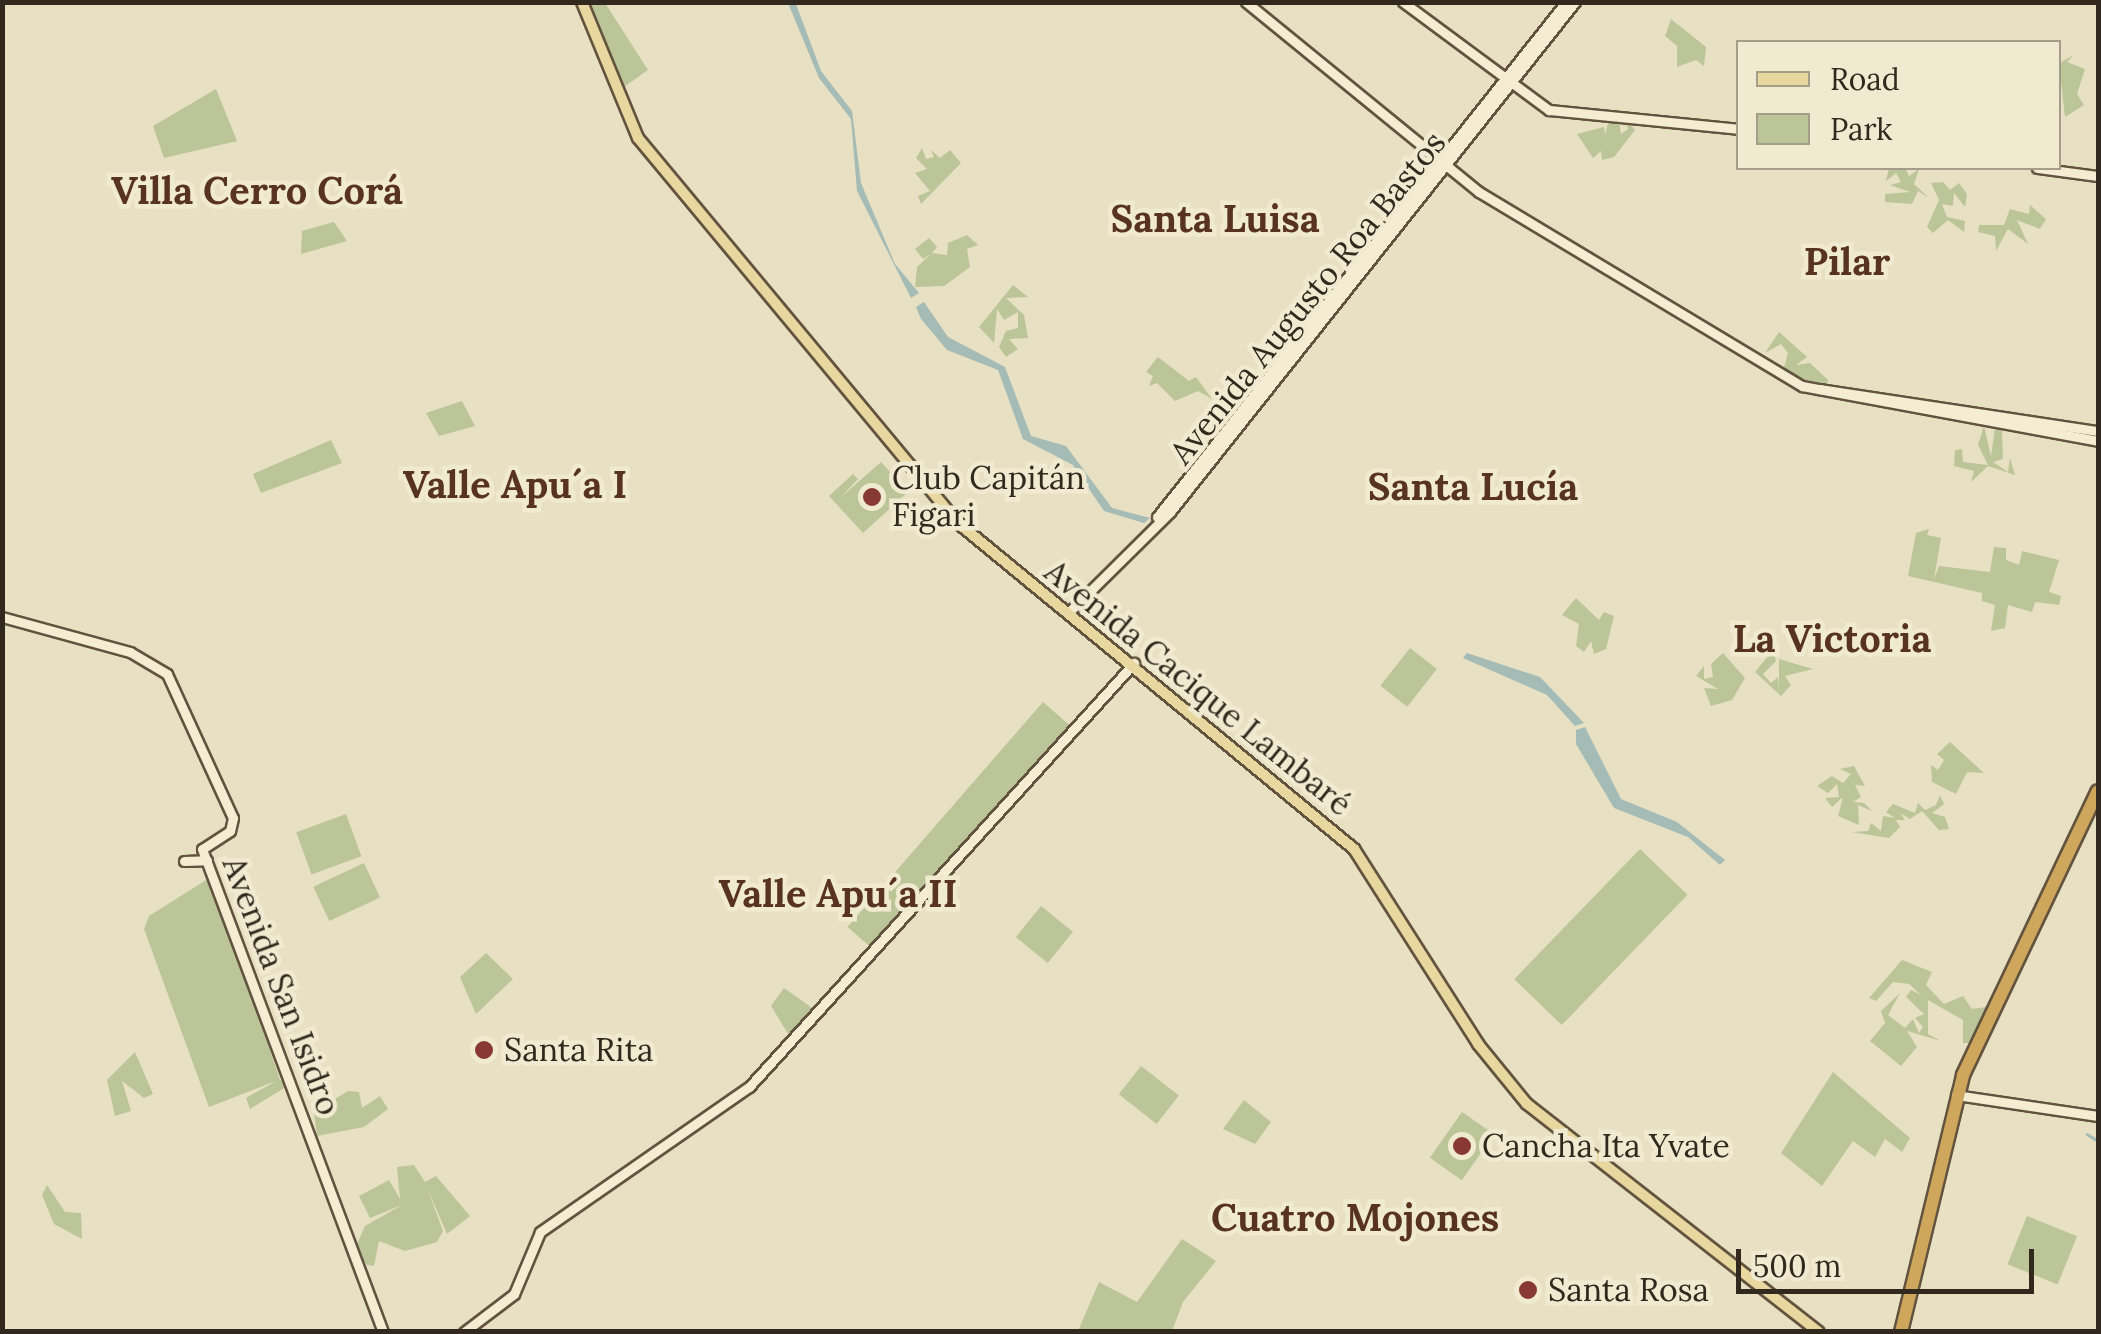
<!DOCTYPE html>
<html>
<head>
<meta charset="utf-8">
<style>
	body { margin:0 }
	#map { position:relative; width:2101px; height:1334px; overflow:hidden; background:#e8e0c2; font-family:Lora,serif }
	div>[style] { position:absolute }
	.green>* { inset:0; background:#bbc598; transform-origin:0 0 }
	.water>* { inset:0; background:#a4bbb6 }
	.stream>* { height:2.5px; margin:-1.25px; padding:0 1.25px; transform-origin:1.25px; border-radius:1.25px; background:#a4bbb6 }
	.roads { filter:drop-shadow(2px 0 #62533f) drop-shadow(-2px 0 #62533f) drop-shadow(0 2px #62533f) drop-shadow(0 -2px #62533f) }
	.secondary>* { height:9px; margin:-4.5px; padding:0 4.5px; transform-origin:4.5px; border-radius:4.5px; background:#f4edd4 }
	.primary>* { height:10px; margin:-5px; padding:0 5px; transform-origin:5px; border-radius:5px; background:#e8d79e }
	.highway>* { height:12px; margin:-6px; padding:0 6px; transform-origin:6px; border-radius:6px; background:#cea65c }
	.dots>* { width:28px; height:28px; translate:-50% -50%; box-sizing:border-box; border:5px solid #f0ead1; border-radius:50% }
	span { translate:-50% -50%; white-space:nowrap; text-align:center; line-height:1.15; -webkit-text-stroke:9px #f0ead1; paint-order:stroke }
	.street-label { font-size:32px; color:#31291e }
	.poi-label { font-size:32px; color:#31291e }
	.left { translate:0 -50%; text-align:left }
	.quarter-label { font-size:38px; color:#593322; font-weight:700 }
	.frame { position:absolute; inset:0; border:5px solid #31291e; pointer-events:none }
	.legend { position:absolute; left:1736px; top:40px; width:325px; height:130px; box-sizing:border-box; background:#f0ead1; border:2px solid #a49d89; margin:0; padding:12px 18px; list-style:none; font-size:30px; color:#31291e }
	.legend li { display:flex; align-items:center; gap:20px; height:50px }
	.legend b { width:50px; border:2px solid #a49d89 }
	.scale { position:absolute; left:1736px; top:1249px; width:298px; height:45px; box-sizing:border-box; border:5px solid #31291e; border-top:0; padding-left:12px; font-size:30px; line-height:35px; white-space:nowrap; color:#31291e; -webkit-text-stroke:8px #f0ead1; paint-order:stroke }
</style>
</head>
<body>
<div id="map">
	<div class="green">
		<i style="clip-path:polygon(590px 3px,605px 3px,648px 70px,624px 87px)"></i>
		<i style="clip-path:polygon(1671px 19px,1706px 47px,1704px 66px,1696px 60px,1677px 67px,1677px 46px,1665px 36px)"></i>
		<i style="clip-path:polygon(2074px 55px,2067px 62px,2085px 69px,2077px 94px,2084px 105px,2065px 117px,2059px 63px)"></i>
		<i style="clip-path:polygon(216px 89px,237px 141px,164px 158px,153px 126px)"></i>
		<i style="clip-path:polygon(1609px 119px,1619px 121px,1621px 134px,1628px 129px,1625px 119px,1635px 130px,1614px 157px,1602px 160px,1601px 151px,1593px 158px,1577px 134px,1604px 127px,1605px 135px)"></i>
		<i style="clip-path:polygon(922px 148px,926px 159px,934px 157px,931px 150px,940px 158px,950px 150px,961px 163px,921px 204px,918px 196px,930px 191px,915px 173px,927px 169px,916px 158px)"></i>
		<i style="clip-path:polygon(1889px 168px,1905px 168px,1909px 176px,1919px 169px,1914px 184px,1929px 198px,1918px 191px,1912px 204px,1885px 202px,1885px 194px,1910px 192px,1890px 185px,1901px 182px,1896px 173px,1886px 181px)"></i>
		<i style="clip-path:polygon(1943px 182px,1950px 190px,1959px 183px,1967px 194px,1965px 207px,1954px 193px,1953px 206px,1942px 204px,1947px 217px,1965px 221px,1964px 232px,1948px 220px,1933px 233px,1927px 227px,1939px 200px,1931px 183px)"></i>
		<i style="clip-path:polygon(2030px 205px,2046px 219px,2040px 229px,2017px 220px,2028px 244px,2008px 229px,1996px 251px,1995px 236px,1978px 232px,1979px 225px,2004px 225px,2010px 209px,2029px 214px)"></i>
		<i style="clip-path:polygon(334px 222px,347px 241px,301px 254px,302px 231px)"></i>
		<i style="clip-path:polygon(967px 235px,978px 245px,967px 249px,970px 267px,944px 286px,915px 287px,917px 267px,931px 254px,923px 259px,915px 249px,929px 238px,937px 247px,932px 253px,947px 255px,948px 243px)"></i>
		<i style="clip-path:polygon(1013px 285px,1028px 297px,1006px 298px,1024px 315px,1028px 338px,1009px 339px,1018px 349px,1006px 357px,999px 347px,1006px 331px,1018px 328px,1018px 312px,1004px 320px,997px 309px,994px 343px,979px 327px)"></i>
		<i style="clip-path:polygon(1779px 332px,1807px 357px,1796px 365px,1810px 363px,1828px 380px,1826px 388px,1783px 371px,1788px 353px,1781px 344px,1765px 353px)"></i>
		<i style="clip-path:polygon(1158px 357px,1189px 381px,1196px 377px,1212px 399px,1198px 391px,1175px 401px,1157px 383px,1149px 386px,1153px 376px,1146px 372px)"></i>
		<i style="clip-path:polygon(462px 401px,475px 426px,439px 436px,426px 413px)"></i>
		<i style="clip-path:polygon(1984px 426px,1991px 456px,1995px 428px,2002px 430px,2003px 459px,1993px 462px,2008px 472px,2010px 458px,2015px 475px,1988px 466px,1971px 482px,1974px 471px,1954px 466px,1955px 450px,1962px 449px,1963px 462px,1988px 465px,1978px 445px)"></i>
		<i style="clip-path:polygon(331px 440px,342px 463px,261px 493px,253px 474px)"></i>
		<i style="clip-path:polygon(881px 462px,908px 492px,863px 533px,829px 496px,853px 474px,858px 479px,840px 498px)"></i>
		<i style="clip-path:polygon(1929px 529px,1927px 535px,1941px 538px,1934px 579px,1939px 566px,1990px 572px,1994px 547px,2006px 548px,2006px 560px,2019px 565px,2022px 551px,2059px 560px,2049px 592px,2061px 596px,2059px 605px,2035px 602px,2032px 612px,2008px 605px,2005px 628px,1991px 631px,1995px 605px,1982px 601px,1982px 593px,1908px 576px,1916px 533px)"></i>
		<i style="clip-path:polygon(1576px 598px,1599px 620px,1604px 612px,1614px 616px,1606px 649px,1594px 654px,1591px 641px,1584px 652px,1576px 646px,1579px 624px,1562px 615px)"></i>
		<i style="left:1410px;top:648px;width:34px;height:48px;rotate:38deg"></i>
		<i style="clip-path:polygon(1773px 650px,1776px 661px,1763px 674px,1771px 683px,1778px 677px,1779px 690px,1779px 659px,1813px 669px,1785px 676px,1791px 685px,1781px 696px,1755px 672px)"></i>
		<i style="clip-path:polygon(1723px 653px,1745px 678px,1732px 700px,1711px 706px,1704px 688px,1718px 689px,1696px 676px,1704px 666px,1704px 679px,1713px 677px,1711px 664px)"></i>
		<i style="left:1043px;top:702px;width:37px;height:298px;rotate:41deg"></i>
		<i style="clip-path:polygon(1950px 742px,1984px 773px,1967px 772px,1956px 794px,1932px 782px,1931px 765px,1938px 770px,1944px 760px,1937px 754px)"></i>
		<i style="clip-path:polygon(1854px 766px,1865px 786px,1855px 785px,1861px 797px,1853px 802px,1864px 803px,1872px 811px,1858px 805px,1859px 825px,1838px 816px,1843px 797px,1832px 807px,1825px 798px,1839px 797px,1837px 784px,1828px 793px,1817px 786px,1832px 776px,1843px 783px,1851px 774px,1840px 769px)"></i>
		<i style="clip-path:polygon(1940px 795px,1944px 804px,1932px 813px,1945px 817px,1949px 829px,1939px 830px,1922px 811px,1910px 819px,1900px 813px,1905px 820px,1896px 820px,1900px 827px,1889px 838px,1852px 832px,1868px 831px,1871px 823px,1881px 831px,1883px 816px,1895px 818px,1886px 812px,1893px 804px,1915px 813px,1918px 803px,1925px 810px,1936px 805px)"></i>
		<i style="left:346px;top:814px;width:45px;height:53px;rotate:70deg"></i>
		<i style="left:1640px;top:849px;width:66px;height:181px;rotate:44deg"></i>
		<i style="left:364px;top:863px;width:38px;height:56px;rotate:65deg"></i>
		<i style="clip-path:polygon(211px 877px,280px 1080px,289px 1085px,250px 1109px,246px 1098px,276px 1081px,209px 1107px,144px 929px,149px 916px)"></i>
		<i style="left:1041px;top:906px;width:41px;height:40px;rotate:39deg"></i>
		<i style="clip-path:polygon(486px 953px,513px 979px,476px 1014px,460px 977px)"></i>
		<i style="clip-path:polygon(1902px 960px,1932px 972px,1926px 985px,1944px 1004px,1963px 996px,1972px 1009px,1986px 1007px,1972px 1043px,1963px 1043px,1963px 1020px,1928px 1000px,1928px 1034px,1941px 1041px,1907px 1031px,1917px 1047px,1901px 1066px,1870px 1041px,1885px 1023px,1881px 1011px,1900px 993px,1888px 1015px,1905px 1028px,1913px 1019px,1919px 1033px,1923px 1027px,1915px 1018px,1924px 1014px,1906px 997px,1911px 990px,1921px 995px,1909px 984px,1893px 982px,1876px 1001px,1869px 998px)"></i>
		<i style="clip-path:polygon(784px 988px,815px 1010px,790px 1037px,771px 1006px)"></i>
		<i style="clip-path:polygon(135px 1052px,153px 1094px,144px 1098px,122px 1081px,131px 1111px,115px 1116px,107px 1080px)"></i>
		<i style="left:1141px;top:1066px;width:48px;height:36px;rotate:38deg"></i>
		<i style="clip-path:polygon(1833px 1072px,1910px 1138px,1902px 1152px,1885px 1139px,1875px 1157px,1853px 1141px,1822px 1186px,1781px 1153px)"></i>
		<i style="clip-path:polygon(348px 1091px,359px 1092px,362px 1108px,380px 1096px,388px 1109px,364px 1127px,317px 1136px,314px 1112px)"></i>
		<i style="clip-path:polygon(1244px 1100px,1271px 1122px,1255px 1144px,1223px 1129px)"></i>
		<i style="left:1462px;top:1112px;width:39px;height:56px;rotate:35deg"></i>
		<i style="clip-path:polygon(414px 1165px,425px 1182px,436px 1176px,470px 1216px,447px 1234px,428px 1190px,443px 1231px,437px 1242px,405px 1251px,379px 1241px,374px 1266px,367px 1265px,355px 1249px,365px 1226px,402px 1205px,370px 1218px,359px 1196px,389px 1180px,400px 1199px,397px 1167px)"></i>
		<i style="clip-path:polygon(47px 1185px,65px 1212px,81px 1213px,82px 1239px,54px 1224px,42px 1195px)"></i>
		<i style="left:2027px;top:1216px;width:54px;height:52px;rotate:22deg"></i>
		<i style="clip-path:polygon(1182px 1239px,1216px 1261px,1183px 1302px,1172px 1331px,1078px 1331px,1099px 1282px,1137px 1302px)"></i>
	</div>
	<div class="water">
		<i style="clip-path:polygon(788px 3px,796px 4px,821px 71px,852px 111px,861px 183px,895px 264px,919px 293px,911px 298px,857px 191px,851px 119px,819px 78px)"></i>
		<i style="clip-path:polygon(924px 302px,948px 337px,1005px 367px,1031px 436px,1066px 446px,1112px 508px,1150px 518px,1144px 523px,1104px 511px,1073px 465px,1023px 439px,998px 370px,947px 350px,921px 319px,916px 307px)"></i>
		<i style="clip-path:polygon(1467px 653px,1540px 677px,1584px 723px,1575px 726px,1547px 695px,1463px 658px)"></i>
		<i style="clip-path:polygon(1585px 727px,1621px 799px,1677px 822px,1725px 860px,1720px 865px,1688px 837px,1614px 808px,1576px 744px,1576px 730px)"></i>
	</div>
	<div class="stream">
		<i style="left:2087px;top:1134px;width:13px;rotate:32deg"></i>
	</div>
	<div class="roads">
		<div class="secondary">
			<i style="left:1246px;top:2px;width:301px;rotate:39.2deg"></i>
			<i style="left:1479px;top:192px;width:377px;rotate:31deg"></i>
			<i style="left:1802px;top:386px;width:301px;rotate:10.5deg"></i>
			<i style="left:1403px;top:2px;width:182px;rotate:36.5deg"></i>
			<i style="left:1549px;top:110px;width:190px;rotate:5.7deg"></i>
			<i style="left:2037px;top:168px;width:62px;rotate:7.5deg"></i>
			<i style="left:1819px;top:389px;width:282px;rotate:8.6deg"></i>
			<i style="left:1157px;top:517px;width:658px;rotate:-51.54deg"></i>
			<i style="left:1068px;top:613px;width:144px;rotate:-44.7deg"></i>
			<i style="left:1170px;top:512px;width:651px;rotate:-51.55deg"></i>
			<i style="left:2px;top:617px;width:133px;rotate:15.3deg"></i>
			<i style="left:130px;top:652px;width:43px;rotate:30.7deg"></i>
			<i style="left:167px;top:674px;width:158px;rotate:65.4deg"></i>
			<i style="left:233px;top:818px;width:13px;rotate:103deg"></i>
			<i style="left:230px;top:831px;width:33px;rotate:147deg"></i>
			<i style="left:202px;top:849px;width:516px;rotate:69.46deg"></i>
			<i style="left:184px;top:861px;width:23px;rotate:-2deg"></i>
			<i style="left:1956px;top:1095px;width:144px;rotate:8.4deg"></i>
			<i style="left:464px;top:1332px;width:63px;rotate:-37.2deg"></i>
			<i style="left:514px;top:1294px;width:67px;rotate:-67.2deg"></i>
			<i style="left:540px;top:1232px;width:254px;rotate:-34.8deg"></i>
			<i style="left:749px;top:1087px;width:573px;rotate:-47.76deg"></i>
		</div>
		<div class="primary">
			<i style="left:582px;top:2px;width:147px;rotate:67.6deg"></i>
			<i style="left:638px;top:138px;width:501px;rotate:50.27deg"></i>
			<i style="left:958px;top:523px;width:513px;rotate:39.46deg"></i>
			<i style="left:1354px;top:849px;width:231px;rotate:57.5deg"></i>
			<i style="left:1478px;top:1044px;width:77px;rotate:50.8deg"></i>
			<i style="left:1527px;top:1104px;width:370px;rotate:38deg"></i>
		</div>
		<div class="highway">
			<i style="left:1901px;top:1332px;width:264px;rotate:-76.4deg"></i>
			<i style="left:1963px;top:1075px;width:314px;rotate:-64.6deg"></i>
		</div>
	</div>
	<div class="dots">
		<i style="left:872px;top:497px;background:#883933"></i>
		<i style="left:484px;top:1050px;background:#883933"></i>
		<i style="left:1462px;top:1146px;background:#883933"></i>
		<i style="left:1528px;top:1290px;background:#883933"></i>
	</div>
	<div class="street-label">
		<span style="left:1308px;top:298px;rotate:-51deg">Avenida Augusto Roa Bastos</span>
		<span style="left:1198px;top:688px;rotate:39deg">Avenida Cacique Lambaré</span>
		<span style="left:281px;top:986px;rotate:69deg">Avenida San Isidro</span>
	</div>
	<div class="poi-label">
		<span class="left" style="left:892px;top:497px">Club Capitán<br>Figari</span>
		<span class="left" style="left:504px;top:1050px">Santa Rita</span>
		<span class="left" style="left:1482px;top:1146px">Cancha Ita Yvate</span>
		<span class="left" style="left:1548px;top:1290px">Santa Rosa</span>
	</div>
	<div class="quarter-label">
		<span style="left:257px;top:191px">Villa Cerro Corá</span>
		<span style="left:1215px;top:219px">Santa Luisa</span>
		<span style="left:1847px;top:262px">Pilar</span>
		<span style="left:515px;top:485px">Valle Apu´a I</span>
		<span style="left:1473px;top:487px">Santa Lucía</span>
		<span style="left:1832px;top:639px">La Victoria</span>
		<span style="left:838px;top:894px">Valle Apu´a II</span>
		<span style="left:1355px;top:1218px">Cuatro Mojones</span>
	</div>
	<div class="frame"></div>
	<ul class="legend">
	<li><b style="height:12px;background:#e8d79e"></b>Road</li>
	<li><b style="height:28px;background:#bbc598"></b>Park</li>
	</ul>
	<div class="scale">500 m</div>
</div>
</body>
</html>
